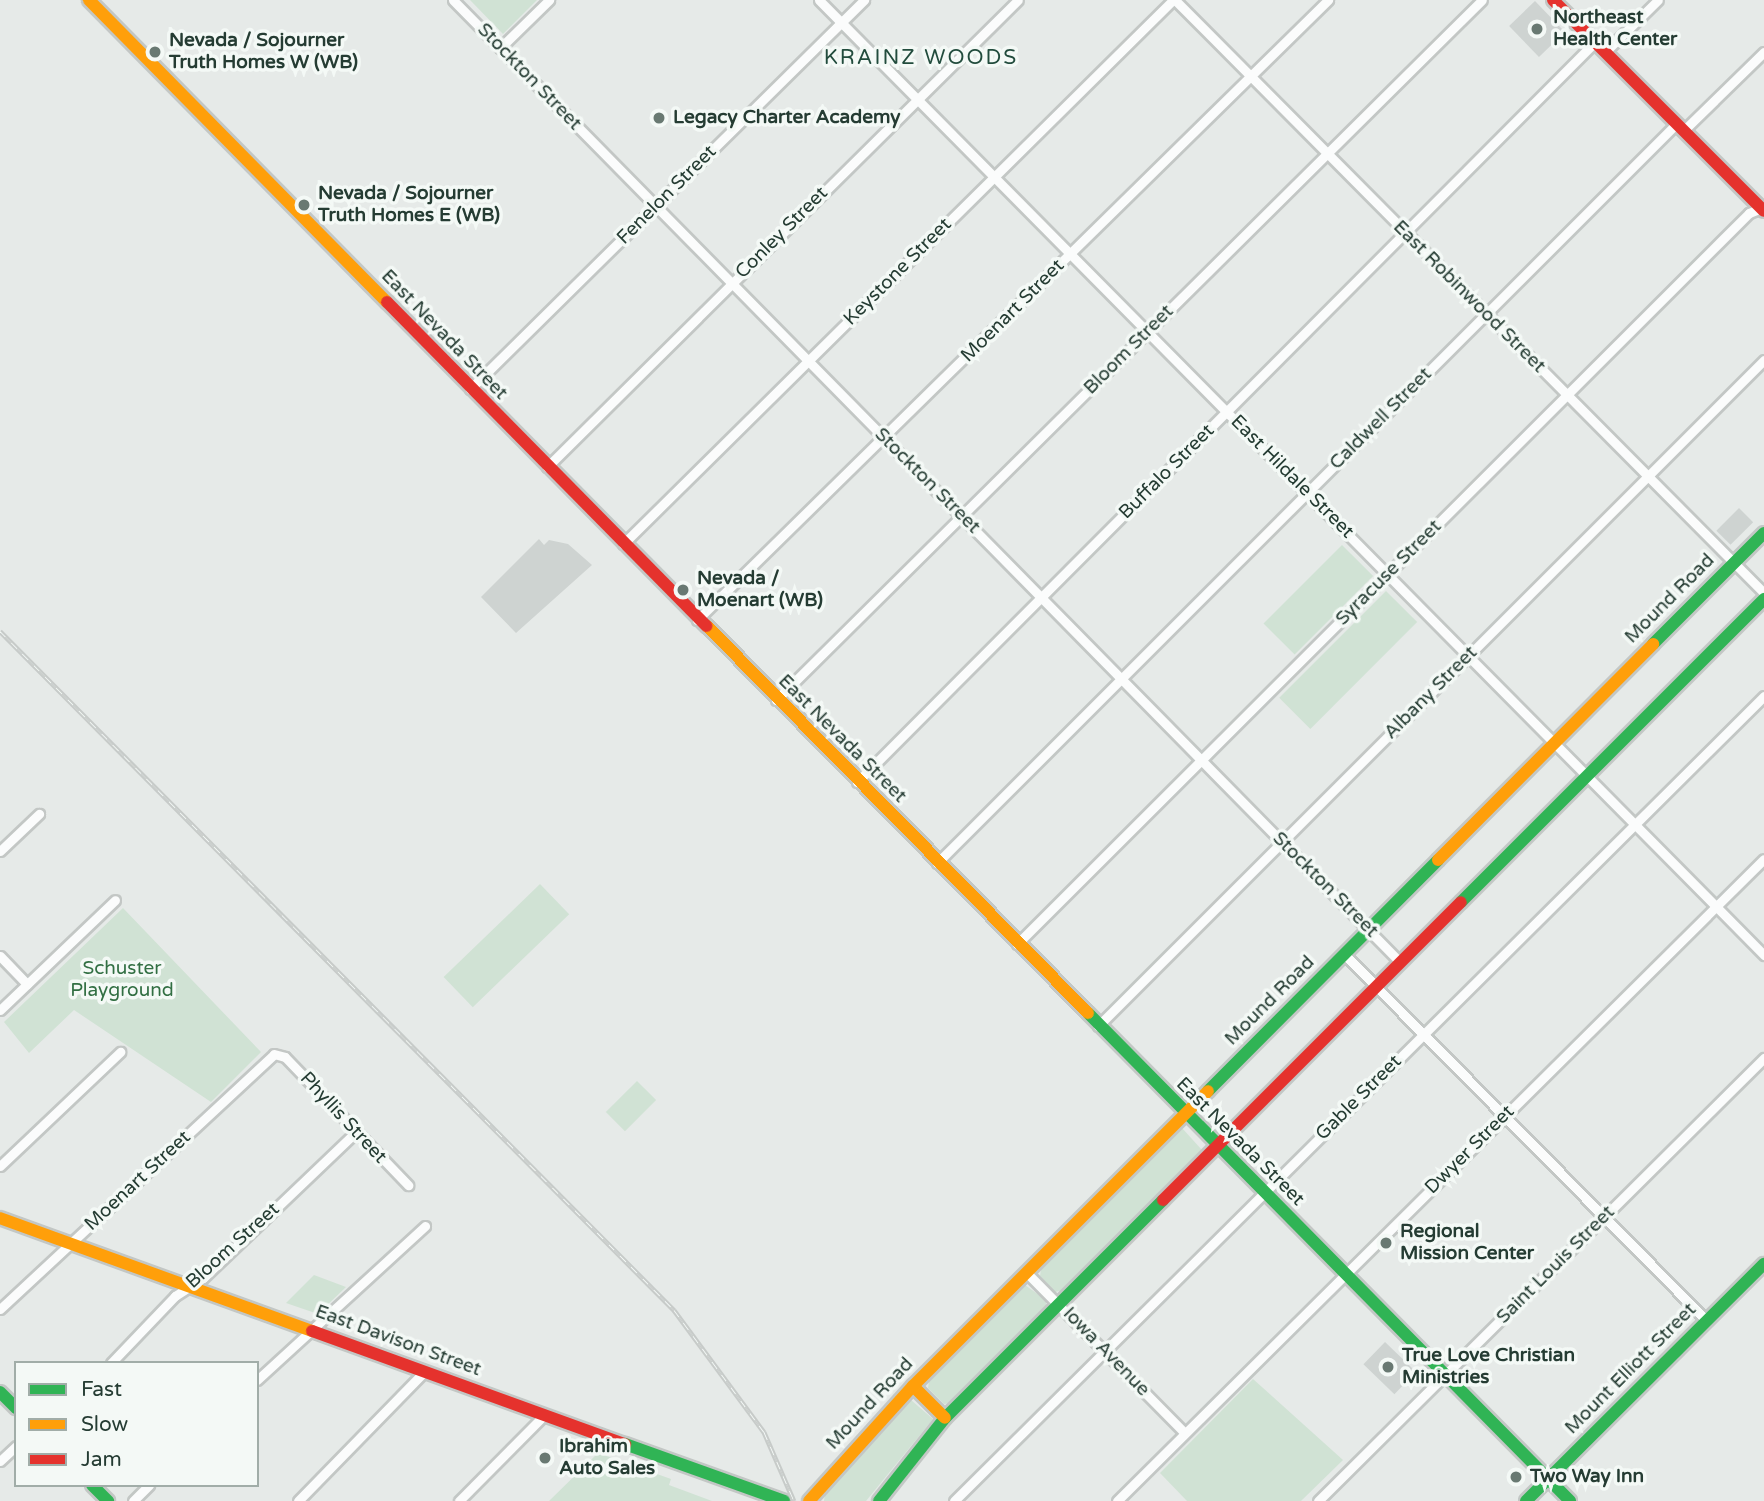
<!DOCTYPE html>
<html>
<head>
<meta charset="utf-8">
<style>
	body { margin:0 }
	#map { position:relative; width:1764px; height:1501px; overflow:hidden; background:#e6eae8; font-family:"Varela Round",sans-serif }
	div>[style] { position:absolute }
	.green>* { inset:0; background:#d0e2d4; transform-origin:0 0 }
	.building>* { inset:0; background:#ced3d1; transform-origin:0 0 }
	.roads { filter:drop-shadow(2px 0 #c3c7c5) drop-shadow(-2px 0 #c3c7c5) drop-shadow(0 2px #c3c7c5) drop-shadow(0 -2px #c3c7c5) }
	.street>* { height:9px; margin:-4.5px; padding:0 4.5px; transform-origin:4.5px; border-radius:4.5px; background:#fbfcfc }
	.fast>* { height:12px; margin:-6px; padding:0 6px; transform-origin:6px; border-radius:6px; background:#30b455 }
	.slow>* { height:12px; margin:-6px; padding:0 6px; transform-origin:6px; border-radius:6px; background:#ff9f0a }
	.jam>* { height:12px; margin:-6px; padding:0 6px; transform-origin:6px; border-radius:6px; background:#e5322d }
	.rail>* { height:5px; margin-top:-2.5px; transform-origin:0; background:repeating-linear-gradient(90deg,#f4f9f6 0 8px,#c7cbc9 0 16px); box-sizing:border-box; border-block:2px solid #c7cbc9 }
	.dots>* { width:19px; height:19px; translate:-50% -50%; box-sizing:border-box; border:4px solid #f4f9f6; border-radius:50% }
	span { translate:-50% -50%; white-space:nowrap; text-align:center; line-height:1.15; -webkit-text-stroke:7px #f4f9f6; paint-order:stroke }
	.poi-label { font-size:19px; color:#253c33; font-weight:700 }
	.left { translate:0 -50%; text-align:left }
	.street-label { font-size:19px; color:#253c33 }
	.park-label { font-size:19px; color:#326f43 }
	.neighbourhood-label { font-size:21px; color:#224c3d; letter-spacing:2px }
	.legend { position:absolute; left:14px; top:1361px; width:245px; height:126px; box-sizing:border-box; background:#f4f9f6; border:2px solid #a1ada8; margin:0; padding:9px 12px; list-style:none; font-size:21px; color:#253c33 }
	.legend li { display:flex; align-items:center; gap:14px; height:35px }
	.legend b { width:35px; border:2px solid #a1ada8 }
</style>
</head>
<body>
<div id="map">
	<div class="green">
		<i style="clip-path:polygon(470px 0,537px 0,503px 34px)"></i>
		<i style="left:1342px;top:545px;width:44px;height:111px;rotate:45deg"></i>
		<i style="left:1386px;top:591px;width:44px;height:151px;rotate:45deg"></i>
		<i style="left:540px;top:884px;width:42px;height:134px;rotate:46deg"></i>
		<i style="clip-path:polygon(123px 908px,261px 1052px,211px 1102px,74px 1010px,29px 1053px,4px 1022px)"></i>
		<i style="left:637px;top:1081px;width:27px;height:44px;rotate:45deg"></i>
		<i style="clip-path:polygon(1182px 1128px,1202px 1150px,1064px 1290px,1055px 1292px,1040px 1276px,1041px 1269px)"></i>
		<i style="clip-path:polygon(314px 1275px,346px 1287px,318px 1314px,286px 1303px)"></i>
		<i style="clip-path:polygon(1025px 1285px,1046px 1300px,1046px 1308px,952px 1403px,944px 1404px,928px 1388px,929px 1381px)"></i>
		<i style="clip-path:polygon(1253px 1379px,1343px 1460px,1301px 1501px,1187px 1501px,1160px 1473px)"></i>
		<i style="clip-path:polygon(911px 1400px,933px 1419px,866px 1501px,824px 1501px,825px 1493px)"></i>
		<i style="clip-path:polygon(598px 1453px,671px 1479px,669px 1485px,712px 1501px,549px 1501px)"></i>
	</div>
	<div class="building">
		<i style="left:1535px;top:1px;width:43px;height:36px;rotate:46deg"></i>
		<i style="left:1739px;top:508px;width:20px;height:32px;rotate:45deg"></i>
		<i style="clip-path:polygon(539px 539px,544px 545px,549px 540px,568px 544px,592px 565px,516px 633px,481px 597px)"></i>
		<i style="left:1385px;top:1342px;width:43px;height:31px;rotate:44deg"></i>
	</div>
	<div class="roads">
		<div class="street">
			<i style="left:453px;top:0;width:1350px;rotate:45.45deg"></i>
			<i style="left:819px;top:0;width:1344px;rotate:45.3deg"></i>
			<i style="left:1175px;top:0;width:836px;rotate:45.19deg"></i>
			<i style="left:500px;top:48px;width:69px;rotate:-44.4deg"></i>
			<i style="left:1605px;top:52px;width:74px;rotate:-44.5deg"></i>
			<i style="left:1683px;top:131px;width:113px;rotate:-44.3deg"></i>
			<i style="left:470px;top:389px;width:554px;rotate:-44.63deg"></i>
			<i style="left:547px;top:467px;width:663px;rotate:-44.76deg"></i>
			<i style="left:623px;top:544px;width:774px;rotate:-44.69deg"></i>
			<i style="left:697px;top:620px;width:885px;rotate:-44.5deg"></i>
			<i style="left:776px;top:700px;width:994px;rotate:-44.76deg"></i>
			<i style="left:857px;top:782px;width:1045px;rotate:-45.08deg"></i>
			<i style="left:0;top:851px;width:54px;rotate:-43.5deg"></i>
			<i style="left:937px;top:863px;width:1045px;rotate:-45deg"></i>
			<i style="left:1017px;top:944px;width:1034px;rotate:-44.96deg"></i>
			<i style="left:1749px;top:213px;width:16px;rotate:-22deg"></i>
			<i style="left:1344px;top:954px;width:516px;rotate:45.31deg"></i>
			<i style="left:0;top:956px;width:39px;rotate:46deg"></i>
			<i style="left:0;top:1010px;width:159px;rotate:-43.7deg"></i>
			<i style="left:1098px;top:1026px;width:942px;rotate:-45deg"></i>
			<i style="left:0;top:1166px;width:166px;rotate:-43.5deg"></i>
			<i style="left:1026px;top:1272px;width:226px;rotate:45.4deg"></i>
			<i style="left:0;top:1309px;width:374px;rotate:-42.9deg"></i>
			<i style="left:274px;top:1054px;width:11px;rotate:15deg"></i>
			<i style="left:285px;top:1057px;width:178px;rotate:46.1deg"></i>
			<i style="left:111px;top:1363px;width:93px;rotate:-46.3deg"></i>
			<i style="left:175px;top:1296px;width:33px;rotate:-33deg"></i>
			<i style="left:203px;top:1278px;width:211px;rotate:-43.7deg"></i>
			<i style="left:257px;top:1380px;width:228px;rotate:-42.5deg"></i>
			<i style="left:0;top:1461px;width:22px;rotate:-43deg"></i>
			<i style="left:133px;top:1501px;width:23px;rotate:-45deg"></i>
			<i style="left:298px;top:1501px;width:182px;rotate:-45.7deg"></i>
			<i style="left:459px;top:1501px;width:121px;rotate:-45.3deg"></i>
			<i style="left:954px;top:1501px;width:1142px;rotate:-44.82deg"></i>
			<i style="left:1117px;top:1501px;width:911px;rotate:-44.78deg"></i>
			<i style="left:1318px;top:1501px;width:629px;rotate:-44.81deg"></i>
		</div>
		<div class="fast">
			<i style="left:1653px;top:644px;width:157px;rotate:-45deg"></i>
			<i style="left:1461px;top:902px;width:429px;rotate:-45deg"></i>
			<i style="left:1088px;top:1013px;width:686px;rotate:45.35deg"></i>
			<i style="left:1208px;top:1091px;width:326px;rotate:-45.1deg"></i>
			<i style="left:0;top:1392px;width:23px;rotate:45deg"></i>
			<i style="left:625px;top:1444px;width:169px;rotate:19.7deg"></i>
			<i style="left:92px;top:1485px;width:23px;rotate:45deg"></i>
			<i style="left:879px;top:1501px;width:106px;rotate:-51.5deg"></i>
			<i style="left:945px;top:1418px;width:308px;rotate:-45deg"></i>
			<i style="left:1526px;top:1501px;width:336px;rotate:-44.9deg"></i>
		</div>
		<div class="slow">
			<i style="left:89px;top:0;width:424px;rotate:45.4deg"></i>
			<i style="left:707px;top:626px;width:543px;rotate:45.45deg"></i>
			<i style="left:1438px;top:860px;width:305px;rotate:-45.1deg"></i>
			<i style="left:0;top:1218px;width:332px;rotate:19.9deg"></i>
			<i style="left:913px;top:1386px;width:45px;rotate:45deg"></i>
			<i style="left:809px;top:1501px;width:155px;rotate:-47.9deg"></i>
			<i style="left:913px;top:1386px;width:417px;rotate:-45deg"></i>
		</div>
		<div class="jam">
			<i style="left:1553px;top:0;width:298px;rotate:45deg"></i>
			<i style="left:387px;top:302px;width:455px;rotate:45.4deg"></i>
			<i style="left:1163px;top:1200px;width:421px;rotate:-45deg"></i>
			<i style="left:312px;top:1331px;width:333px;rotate:19.9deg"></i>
		</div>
	</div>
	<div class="rail">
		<i style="left:0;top:631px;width:957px;rotate:45.21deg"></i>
		<i style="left:674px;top:1310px;width:152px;rotate:53.6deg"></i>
		<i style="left:764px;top:1432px;width:75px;rotate:66.5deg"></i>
	</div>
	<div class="dots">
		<i style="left:1537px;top:29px;background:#697972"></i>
		<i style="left:155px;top:52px;background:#697972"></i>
		<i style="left:659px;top:118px;background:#697972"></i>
		<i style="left:304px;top:205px;background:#697972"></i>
		<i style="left:683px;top:590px;background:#697972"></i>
		<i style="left:1386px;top:1243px;background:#697972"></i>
		<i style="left:1388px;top:1367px;background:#697972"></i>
		<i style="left:545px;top:1458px;background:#697972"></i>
		<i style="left:1516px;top:1477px;background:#697972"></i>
	</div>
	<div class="poi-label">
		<span class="left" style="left:1553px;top:29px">Northeast<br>Health Center</span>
		<span class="left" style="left:169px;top:52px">Nevada / Sojourner<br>Truth Homes W (WB)</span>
		<span class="left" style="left:673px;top:118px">Legacy Charter Academy</span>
		<span class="left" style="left:318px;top:205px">Nevada / Sojourner<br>Truth Homes E (WB)</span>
		<span class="left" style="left:697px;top:590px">Nevada /<br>Moenart (WB)</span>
		<span class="left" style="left:1400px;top:1243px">Regional<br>Mission Center</span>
		<span class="left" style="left:1402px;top:1367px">True Love Christian<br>Ministries</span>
		<span class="left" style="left:559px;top:1458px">Ibrahim<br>Auto Sales</span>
		<span class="left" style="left:1530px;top:1477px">Two Way Inn</span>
	</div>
	<div class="street-label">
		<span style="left:529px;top:77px;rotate:46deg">Stockton Street</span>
		<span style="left:667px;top:195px;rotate:-45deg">Fenelon Street</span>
		<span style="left:782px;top:233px;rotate:-45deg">Conley Street</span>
		<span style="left:898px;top:272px;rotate:-45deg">Keystone Street</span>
		<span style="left:1469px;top:297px;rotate:45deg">East Robinwood Street</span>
		<span style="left:1013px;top:311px;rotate:-45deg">Moenart Street</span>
		<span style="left:444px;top:335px;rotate:46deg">East Nevada Street</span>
		<span style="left:1129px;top:350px;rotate:-45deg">Bloom Street</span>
		<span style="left:1381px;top:419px;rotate:-45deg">Caldwell Street</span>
		<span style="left:1167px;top:472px;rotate:-45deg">Buffalo Street</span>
		<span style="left:1292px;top:477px;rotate:45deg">East Hildale Street</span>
		<span style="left:927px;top:481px;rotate:45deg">Stockton Street</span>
		<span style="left:1389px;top:573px;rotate:-45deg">Syracuse Street</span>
		<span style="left:1670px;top:599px;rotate:-45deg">Mound Road</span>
		<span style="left:1431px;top:693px;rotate:-45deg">Albany Street</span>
		<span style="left:842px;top:739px;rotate:45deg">East Nevada Street</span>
		<span style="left:1325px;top:885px;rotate:45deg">Stockton Street</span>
		<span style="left:1270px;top:1001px;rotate:-45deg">Mound Road</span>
		<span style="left:1359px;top:1098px;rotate:-45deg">Gable Street</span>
		<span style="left:343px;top:1118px;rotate:47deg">Phyllis Street</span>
		<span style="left:1240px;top:1142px;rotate:45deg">East Nevada Street</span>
		<span style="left:1470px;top:1150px;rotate:-45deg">Dwyer Street</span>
		<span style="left:138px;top:1181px;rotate:-43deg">Moenart Street</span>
		<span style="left:233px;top:1246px;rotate:-42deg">Bloom Street</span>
		<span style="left:1556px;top:1265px;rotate:-45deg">Saint Louis Street</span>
		<span style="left:398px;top:1341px;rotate:20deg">East Davison Street</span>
		<span style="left:1106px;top:1352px;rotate:46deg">Iowa Avenue</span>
		<span style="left:1631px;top:1369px;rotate:-45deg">Mount Elliott Street</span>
		<span style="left:870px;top:1404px;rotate:-47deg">Mound Road</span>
	</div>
	<div class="park-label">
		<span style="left:122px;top:980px">Schuster<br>Playground</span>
	</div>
	<div class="neighbourhood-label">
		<span style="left:921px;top:58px">KRAINZ WOODS</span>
	</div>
	<ul class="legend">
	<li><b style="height:9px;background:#30b455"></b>Fast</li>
	<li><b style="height:9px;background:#ff9f0a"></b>Slow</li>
	<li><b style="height:9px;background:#e5322d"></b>Jam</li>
	</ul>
</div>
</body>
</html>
